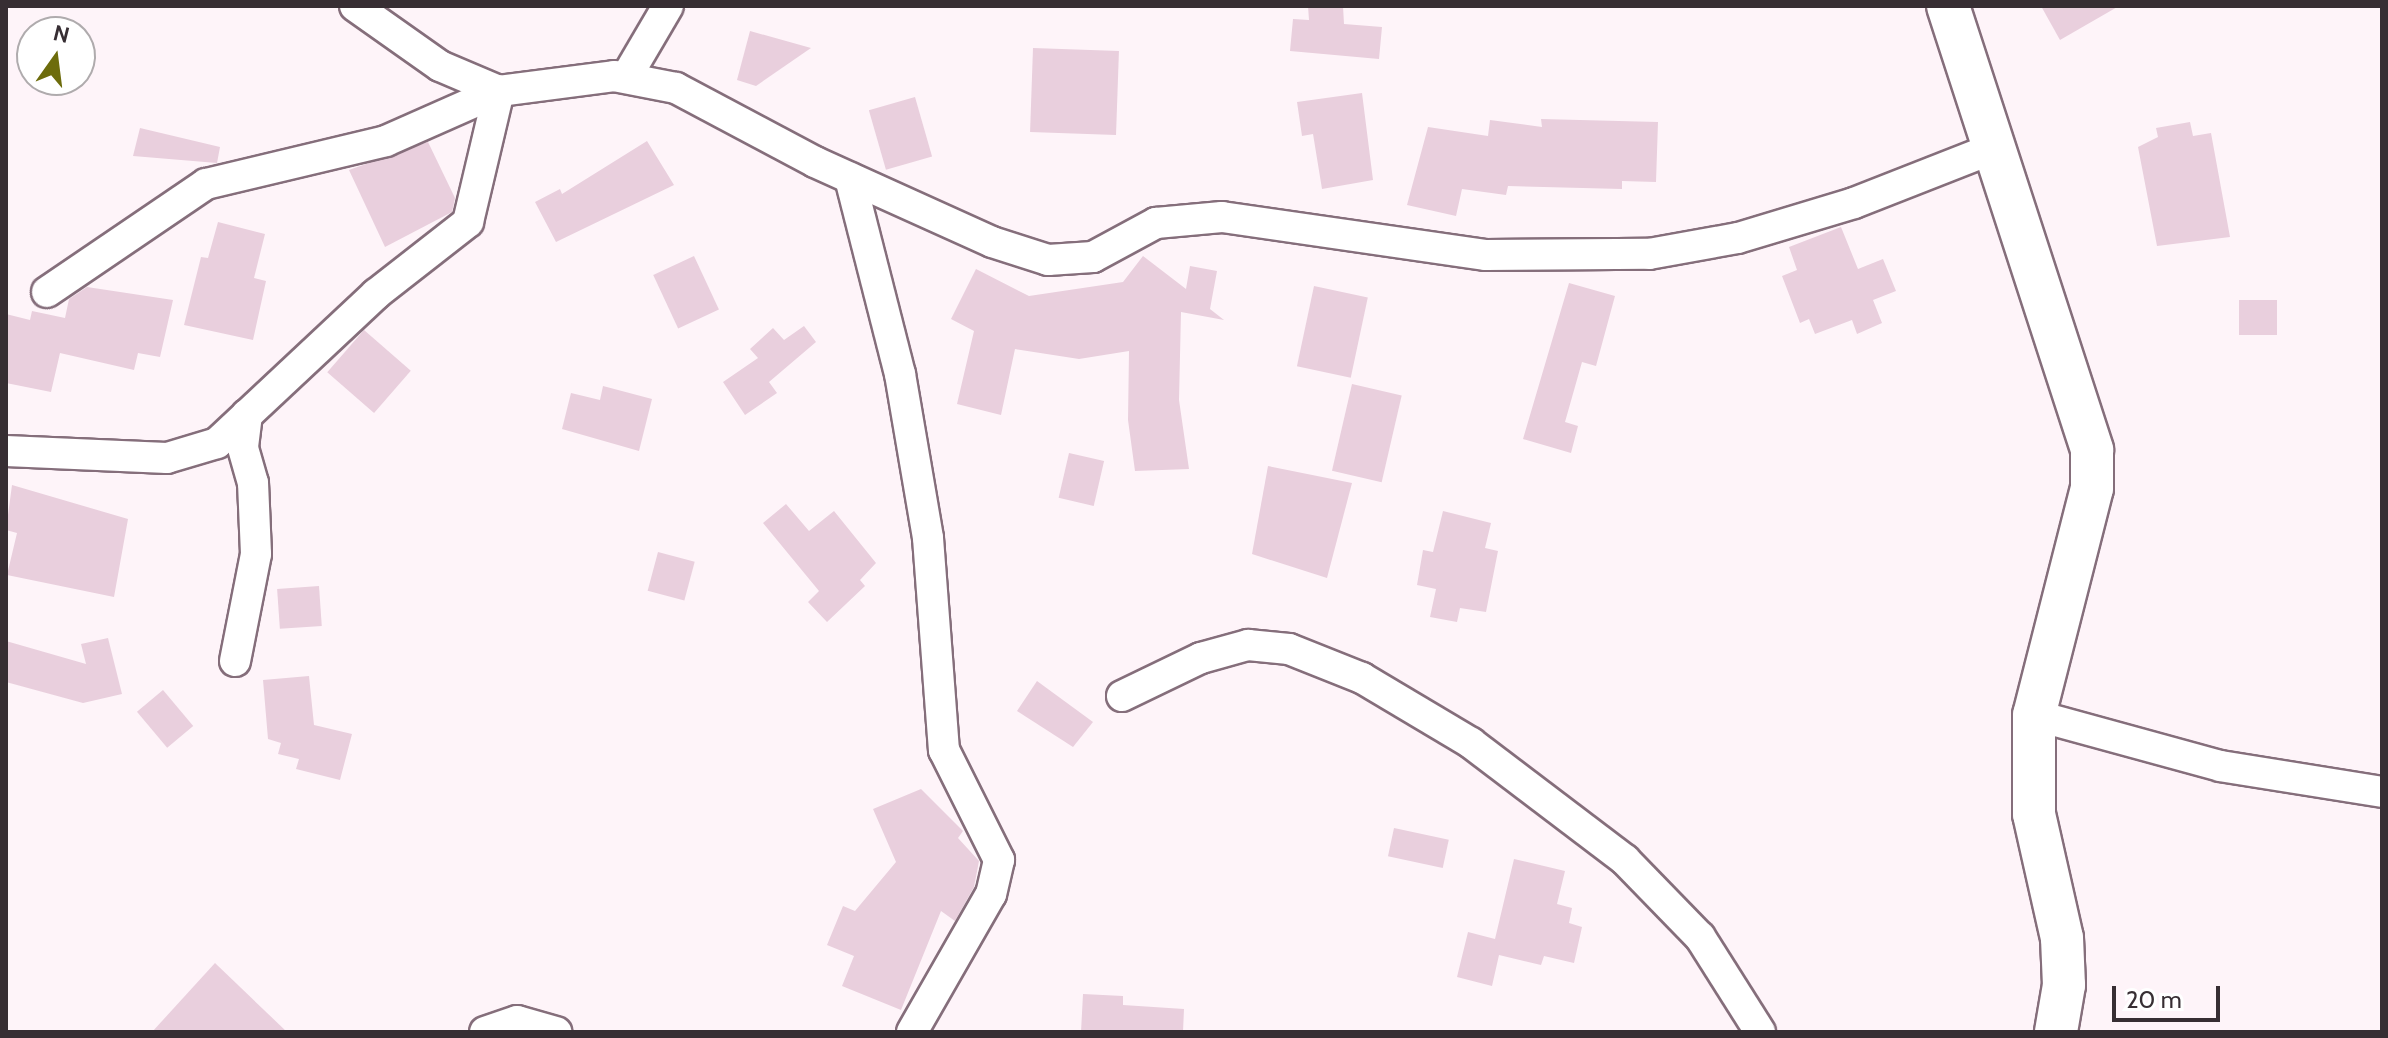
<!DOCTYPE html>
<html>
<head>
<meta charset="utf-8">
<style>
	body { margin:0 }
	#map { position:relative; width:2388px; height:1038px; overflow:hidden; background:#fef4f9; font-family:Cabin,sans-serif }
	div>[style] { position:absolute }
	.building>* { inset:0; background:#e9cfdd; transform-origin:0 0 }
	.roads { filter:drop-shadow(2px 0 #856e7b) drop-shadow(-2px 0 #856e7b) drop-shadow(0 2px #856e7b) drop-shadow(0 -2px #856e7b) }
	.street>* { height:30px; margin:-15px; padding:0 15px; transform-origin:15px; border-radius:15px; background:#fff }
	.secondary>* { height:42px; margin:-21px; padding:0 21px; transform-origin:21px; border-radius:21px; background:#fff }
	span { translate:-50% -50%; white-space:nowrap; text-align:center; line-height:1.15; -webkit-text-stroke:7px #fff; paint-order:stroke }
	.frame { position:absolute; inset:0; border:8px solid #372e33; pointer-events:none }
	.north { position:absolute; left:16px; top:16px; width:80px; height:80px; box-sizing:border-box; background:#fff; border:2px solid #afabad; border-radius:50%; rotate:14deg; font-size:22px; font-weight:700; line-height:32px; text-align:center; color:#372e33 }
	.north::after { content:''; display:block; margin:auto; width:28px; height:36px; background:#6d6c0c; clip-path:polygon(50% 0,100% 100%,50% 72%,0 100%) }
	.scale { position:absolute; left:2112px; top:986px; width:108px; height:36px; box-sizing:border-box; border:4px solid #372e33; border-top:0; padding-left:10px; font-size:24px; line-height:28px; white-space:nowrap; color:#372e33; -webkit-text-stroke:6px #fff; paint-order:stroke }
</style>
</head>
<body>
<div id="map">
	<div class="building">
		<i style="clip-path:polygon(1308px 6px,1343px 6px,1344px 24px,1382px 27px,1379px 59px,1290px 51px,1293px 19px,1309px 20px)"></i>
		<i style="clip-path:polygon(2041px 6px,2119px 6px,2060px 40px)"></i>
		<i style="clip-path:polygon(750px 31px,811px 48px,756px 86px,737px 80px)"></i>
		<i style="left:1033px;top:48px;width:86px;height:84px;rotate:2deg"></i>
		<i style="clip-path:polygon(1362px 93px,1373px 180px,1322px 189px,1313px 134px,1302px 136px,1297px 102px)"></i>
		<i style="left:915px;top:97px;width:62px;height:48px;rotate:74deg"></i>
		<i style="clip-path:polygon(1541px 119px,1658px 122px,1656px 182px,1622px 181px,1622px 189px,1508px 186px,1506px 195px,1462px 189px,1456px 216px,1407px 205px,1428px 127px,1488px 136px,1490px 120px,1542px 127px)"></i>
		<i style="clip-path:polygon(2190px 122px,2193px 136px,2211px 133px,2230px 237px,2157px 246px,2138px 147px,2158px 137px,2156px 128px)"></i>
		<i style="clip-path:polygon(140px 128px,220px 147px,217px 163px,133px 156px)"></i>
		<i style="clip-path:polygon(647px 141px,674px 185px,556px 242px,535px 202px,560px 189px,562px 194px)"></i>
		<i style="clip-path:polygon(428px 142px,455px 198px,452px 212px,385px 247px,349px 170px)"></i>
		<i style="clip-path:polygon(218px 222px,265px 234px,254px 278px,266px 281px,253px 340px,184px 325px,201px 257px,208px 258px)"></i>
		<i style="clip-path:polygon(1841px 227px,1858px 269px,1883px 259px,1896px 291px,1873px 300px,1882px 323px,1857px 334px,1852px 320px,1815px 334px,1809px 319px,1800px 323px,1782px 276px,1797px 270px,1789px 247px)"></i>
		<i style="left:694px;top:256px;width:59px;height:45px;rotate:65deg"></i>
		<i style="clip-path:polygon(1143px 256px,1186px 289px,1190px 266px,1217px 271px,1210px 309px,1224px 320px,1181px 312px,1179px 400px,1189px 469px,1135px 471px,1128px 420px,1129px 351px,1079px 359px,1015px 349px,1001px 415px,957px 404px,974px 331px,951px 319px,976px 269px,1029px 296px,1123px 282px)"></i>
		<i style="clip-path:polygon(1569px 283px,1615px 296px,1596px 366px,1582px 362px,1565px 422px,1578px 426px,1571px 453px,1523px 439px)"></i>
		<i style="left:1314px;top:286px;width:55px;height:82px;rotate:12deg"></i>
		<i style="clip-path:polygon(87px 287px,173px 300px,160px 357px,138px 353px,134px 370px,60px 353px,51px 392px,6px 383px,6px 314px,30px 320px,32px 311px,65px 318px,69px 299px)"></i>
		<i style="left:2239px;top:300px;width:38px;height:35px"></i>
		<i style="clip-path:polygon(804px 326px,816px 342px,769px 382px,777px 393px,745px 415px,723px 382px,758px 358px,750px 349px,773px 328px,784px 340px)"></i>
		<i style="left:364px;top:330px;width:62px;height:56px;rotate:41deg"></i>
		<i style="left:1352px;top:384px;width:51px;height:89px;rotate:13deg"></i>
		<i style="clip-path:polygon(603px 386px,652px 399px,639px 451px,562px 429px,571px 393px,600px 400px)"></i>
		<i style="left:1069px;top:453px;width:36px;height:46px;rotate:13deg"></i>
		<i style="clip-path:polygon(1268px 466px,1352px 483px,1327px 578px,1252px 554px)"></i>
		<i style="clip-path:polygon(12px 485px,128px 519px,114px 597px,7px 575px,17px 533px,6px 530px)"></i>
		<i style="clip-path:polygon(786px 504px,809px 531px,834px 511px,876px 563px,860px 580px,865px 586px,827px 622px,808px 602px,819px 591px,763px 523px)"></i>
		<i style="clip-path:polygon(1443px 511px,1491px 523px,1485px 548px,1498px 551px,1486px 612px,1460px 608px,1457px 622px,1430px 617px,1436px 589px,1417px 585px,1423px 550px,1433px 552px)"></i>
		<i style="left:658px;top:552px;width:38px;height:40px;rotate:15deg"></i>
		<i style="left:319px;top:586px;width:40px;height:42px;rotate:86deg"></i>
		<i style="clip-path:polygon(108px 638px,122px 694px,83px 703px,6px 682px,6px 641px,86px 664px,81px 644px)"></i>
		<i style="clip-path:polygon(309px 676px,314px 725px,352px 734px,340px 780px,296px 769px,299px 759px,278px 754px,281px 743px,268px 739px,263px 680px)"></i>
		<i style="clip-path:polygon(1037px 681px,1093px 722px,1073px 747px,1017px 711px)"></i>
		<i style="left:163px;top:690px;width:47px;height:34px;rotate:50deg"></i>
		<i style="clip-path:polygon(921px 789px,963px 831px,958px 838px,979px 861px,974px 887px,955px 921px,941px 911px,901px 1010px,842px 986px,854px 956px,827px 945px,843px 906px,855px 911px,896px 862px,873px 809px)"></i>
		<i style="left:1394px;top:828px;width:56px;height:29px;rotate:12deg"></i>
		<i style="clip-path:polygon(1514px 859px,1565px 871px,1557px 904px,1572px 908px,1569px 923px,1582px 927px,1574px 963px,1544px 956px,1541px 965px,1499px 955px,1492px 986px,1457px 977px,1468px 932px,1495px 939px)"></i>
		<i style="clip-path:polygon(215px 963px,287px 1032px,152px 1032px)"></i>
		<i style="clip-path:polygon(1083px 994px,1123px 996px,1123px 1005px,1184px 1009px,1183px 1032px,1081px 1032px)"></i>
	</div>
	<div class="roads">
		<div class="street">
			<i style="left:355px;top:6px;width:104px;rotate:35.2deg"></i>
			<i style="left:440px;top:66px;width:64px;rotate:23deg"></i>
			<i style="left:499px;top:91px;width:116px;rotate:-7.4deg"></i>
			<i style="left:614px;top:76px;width:63px;rotate:11deg"></i>
			<i style="left:676px;top:88px;width:157px;rotate:28deg"></i>
			<i style="left:815px;top:162px;width:194px;rotate:24.3deg"></i>
			<i style="left:992px;top:242px;width:59px;rotate:17.8deg"></i>
			<i style="left:1048px;top:260px;width:45px;rotate:-3.8deg"></i>
			<i style="left:1093px;top:257px;width:72px;rotate:-28.4deg"></i>
			<i style="left:1156px;top:223px;width:66px;rotate:-5.2deg"></i>
			<i style="left:1222px;top:217px;width:267px;rotate:8.2deg"></i>
			<i style="left:1486px;top:255px;width:163px;rotate:-0.4deg"></i>
			<i style="left:1649px;top:254px;width:90px;rotate:-10.2deg"></i>
			<i style="left:1738px;top:238px;width:121px;rotate:-16.8deg"></i>
			<i style="left:1854px;top:203px;width:150px;rotate:-21.4deg"></i>
			<i style="left:627px;top:76px;width:81px;rotate:-59.6deg"></i>
			<i style="left:850px;top:178px;width:202px;rotate:75.7deg"></i>
			<i style="left:900px;top:374px;width:166px;rotate:80.3deg"></i>
			<i style="left:928px;top:538px;width:213px;rotate:85.7deg"></i>
			<i style="left:944px;top:750px;width:123px;rotate:63.4deg"></i>
			<i style="left:999px;top:860px;width:35px;rotate:103deg"></i>
			<i style="left:991px;top:894px;width:159px;rotate:119.8deg"></i>
			<i style="left:47px;top:292px;width:192px;rotate:-34.2deg"></i>
			<i style="left:206px;top:184px;width:185px;rotate:-13.4deg"></i>
			<i style="left:386px;top:141px;width:124px;rotate:-23.9deg"></i>
			<i style="left:6px;top:451px;width:161px;rotate:2.5deg"></i>
			<i style="left:167px;top:458px;width:52px;rotate:-16.7deg"></i>
			<i style="left:217px;top:443px;width:218px;rotate:-43.1deg"></i>
			<i style="left:376px;top:294px;width:117px;rotate:-38deg"></i>
			<i style="left:468px;top:222px;width:135px;rotate:-76.7deg"></i>
			<i style="left:235px;top:661px;width:109px;rotate:-78.9deg"></i>
			<i style="left:256px;top:554px;width:71px;rotate:-92.4deg"></i>
			<i style="left:253px;top:483px;width:37px;rotate:-106deg"></i>
			<i style="left:243px;top:447px;width:33px;rotate:-83deg"></i>
			<i style="left:1122px;top:696px;width:88px;rotate:-25.7deg"></i>
			<i style="left:1201px;top:658px;width:49px;rotate:-15.5deg"></i>
			<i style="left:1248px;top:645px;width:41px;rotate:5.6deg"></i>
			<i style="left:1289px;top:649px;width:79px;rotate:21.7deg"></i>
			<i style="left:1362px;top:678px;width:127px;rotate:30.8deg"></i>
			<i style="left:1471px;top:743px;width:193px;rotate:37.2deg"></i>
			<i style="left:1625px;top:860px;width:107px;rotate:45.8deg"></i>
			<i style="left:1700px;top:937px;width:112px;rotate:57.7deg"></i>
			<i style="left:2034px;top:715px;width:193px;rotate:15.3deg"></i>
			<i style="left:2220px;top:766px;width:164px;rotate:9.1deg"></i>
			<i style="left:485px;top:1032px;width:34px;rotate:-19deg"></i>
			<i style="left:517px;top:1021px;width:41px;rotate:15.8deg"></i>
		</div>
		<div class="secondary">
			<i style="left:1948px;top:6px;width:467px;rotate:72deg"></i>
			<i style="left:2092px;top:450px;width:38px;rotate:90deg"></i>
			<i style="left:2092px;top:488px;width:234px;rotate:104.3deg"></i>
			<i style="left:2034px;top:715px;width:99px;rotate:90deg"></i>
			<i style="left:2034px;top:814px;width:127px;rotate:77.3deg"></i>
			<i style="left:2062px;top:938px;width:47px;rotate:87.6deg"></i>
			<i style="left:2064px;top:985px;width:48px;rotate:99.7deg"></i>
		</div>
	</div>
	<div class="frame"></div>
	<div class="north">N</div>
	<div class="scale">20 m</div>
</div>
</body>
</html>
